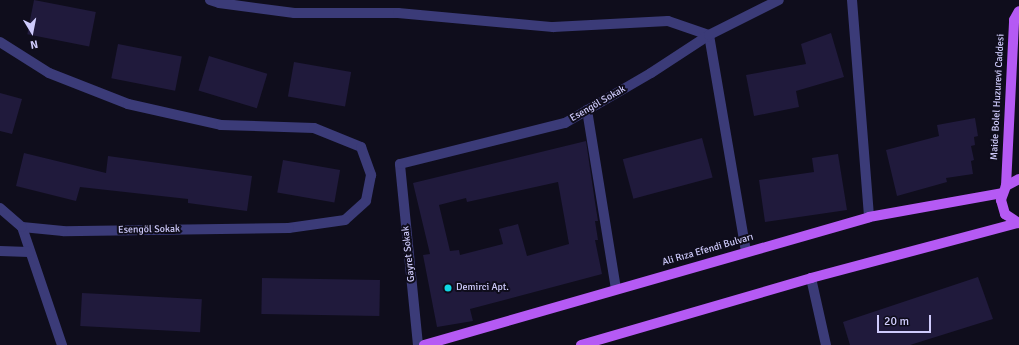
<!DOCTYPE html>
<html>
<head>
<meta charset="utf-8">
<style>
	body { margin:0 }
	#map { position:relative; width:1019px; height:345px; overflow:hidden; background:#0f0d1c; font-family:Signika,sans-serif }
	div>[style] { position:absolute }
	.building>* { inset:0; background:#201a3c; transform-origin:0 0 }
	.minor>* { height:10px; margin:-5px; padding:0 5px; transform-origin:5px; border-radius:5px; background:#3b3b78 }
	.major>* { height:10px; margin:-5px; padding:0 5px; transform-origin:5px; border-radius:5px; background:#b55af4 }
	.dots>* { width:11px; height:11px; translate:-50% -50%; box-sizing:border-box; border:2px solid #0f0d1c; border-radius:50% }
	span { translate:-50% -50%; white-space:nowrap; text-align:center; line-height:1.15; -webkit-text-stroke:4px #0f0d1c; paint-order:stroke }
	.street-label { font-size:10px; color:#cfcbfc }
	.poi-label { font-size:10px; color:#cfcbfc }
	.left { translate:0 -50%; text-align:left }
	.north { position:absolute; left:12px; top:12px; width:40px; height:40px; -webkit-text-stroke:3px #0f0d1c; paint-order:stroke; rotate:170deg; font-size:11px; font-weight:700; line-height:16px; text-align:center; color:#cfcbfc }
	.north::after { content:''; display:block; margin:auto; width:14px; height:18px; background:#cfcbfc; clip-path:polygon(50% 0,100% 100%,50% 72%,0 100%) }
	.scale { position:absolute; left:877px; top:315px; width:54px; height:18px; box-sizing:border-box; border:2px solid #cfcbfc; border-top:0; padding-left:5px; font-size:12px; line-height:14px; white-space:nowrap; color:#cfcbfc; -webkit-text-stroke:3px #0f0d1c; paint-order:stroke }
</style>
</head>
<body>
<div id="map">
	<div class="building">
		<i style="left:34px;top:0;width:63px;height:35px;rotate:11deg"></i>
		<i style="clip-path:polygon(831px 33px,844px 77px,796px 91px,799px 107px,754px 116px,746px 75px,806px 64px,801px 44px)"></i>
		<i style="left:118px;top:44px;width:65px;height:35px;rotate:11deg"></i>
		<i style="left:209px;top:56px;width:61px;height:36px;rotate:17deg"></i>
		<i style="left:294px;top:62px;width:58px;height:35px;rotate:10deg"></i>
		<i style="clip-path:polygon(0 93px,22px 99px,12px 134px,0 131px)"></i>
		<i style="clip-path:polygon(975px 118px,978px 136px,974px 137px,975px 145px,971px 146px,974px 160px,971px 161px,973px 174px,946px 178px,947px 182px,897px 196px,886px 150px,939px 136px,937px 125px)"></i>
		<i style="left:702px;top:138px;width:41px;height:82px;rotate:75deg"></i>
		<i style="clip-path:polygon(evenodd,586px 141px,595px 202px,598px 221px,595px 221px,598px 240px,595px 240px,602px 274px,470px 309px,473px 321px,437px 327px,423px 255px,430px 254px,413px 183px,586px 141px,558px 182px,569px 244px,527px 256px,518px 224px,499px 229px,503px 244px,460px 255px,459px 250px,450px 251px,439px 205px,466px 198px,467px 202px,558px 182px)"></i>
		<i style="clip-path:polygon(24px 153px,106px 173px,108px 156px,252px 176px,247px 211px,188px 203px,188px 199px,80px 187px,76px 201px,16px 186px)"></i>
		<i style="clip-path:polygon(838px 154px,847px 210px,765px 222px,759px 180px,814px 172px,812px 158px)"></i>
		<i style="left:283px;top:160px;width:58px;height:33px;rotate:10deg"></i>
		<i style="clip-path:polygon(978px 277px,993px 319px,910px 345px,850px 345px,843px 322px)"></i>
		<i style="left:262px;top:278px;width:118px;height:36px;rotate:1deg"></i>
		<i style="left:82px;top:293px;width:120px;height:33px;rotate:3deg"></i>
	</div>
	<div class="minor">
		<i style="left:210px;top:0;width:9px;rotate:18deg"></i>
		<i style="left:219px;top:3px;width:76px;rotate:7.6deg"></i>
		<i style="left:294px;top:13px;width:104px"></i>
		<i style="left:398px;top:13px;width:156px;rotate:5.2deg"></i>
		<i style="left:553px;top:27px;width:115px;rotate:-3deg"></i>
		<i style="left:668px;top:21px;width:43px;rotate:18.9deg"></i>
		<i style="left:709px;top:35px;width:219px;rotate:80.3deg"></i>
		<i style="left:852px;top:0;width:218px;rotate:85.5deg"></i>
		<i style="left:0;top:42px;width:58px;rotate:32.3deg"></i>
		<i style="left:49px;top:73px;width:85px;rotate:21.4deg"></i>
		<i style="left:128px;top:104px;width:95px;rotate:12.7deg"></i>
		<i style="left:221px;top:125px;width:93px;rotate:1.8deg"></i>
		<i style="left:314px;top:128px;width:51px;rotate:22deg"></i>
		<i style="left:361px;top:147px;width:30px;rotate:70deg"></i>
		<i style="left:371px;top:175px;width:26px;rotate:101deg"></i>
		<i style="left:366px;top:201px;width:28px;rotate:138deg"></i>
		<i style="left:345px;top:220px;width:57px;rotate:171.9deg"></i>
		<i style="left:289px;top:228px;width:226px;rotate:179.2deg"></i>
		<i style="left:63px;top:231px;width:41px;rotate:-174.4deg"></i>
		<i style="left:22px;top:227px;width:125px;rotate:71.3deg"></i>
		<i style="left:587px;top:110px;width:181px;rotate:80.8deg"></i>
		<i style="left:0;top:208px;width:29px;rotate:41deg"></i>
		<i style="left:0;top:251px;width:29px;rotate:2deg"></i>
		<i style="left:811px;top:278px;width:69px;rotate:77.4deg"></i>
		<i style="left:418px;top:345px;width:182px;rotate:-95.7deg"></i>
		<i style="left:400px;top:164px;width:170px;rotate:-14deg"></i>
		<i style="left:565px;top:123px;width:99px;rotate:-30.2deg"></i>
		<i style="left:651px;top:73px;width:69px;rotate:-33.2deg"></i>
		<i style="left:709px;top:35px;width:78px;rotate:-26.6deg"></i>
	</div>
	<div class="major">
		<i style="left:1019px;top:179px;width:15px;rotate:152deg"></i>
		<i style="left:1006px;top:186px;width:15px;rotate:110deg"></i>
		<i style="left:1001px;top:200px;width:15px;rotate:74deg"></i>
		<i style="left:1005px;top:214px;width:17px;rotate:33deg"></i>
		<i style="left:1006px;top:186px;width:166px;rotate:-87.2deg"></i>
		<i style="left:1014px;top:20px;width:10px;rotate:-61deg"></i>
		<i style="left:424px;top:345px;width:463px;rotate:-16deg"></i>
		<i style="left:869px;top:217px;width:135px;rotate:-10.2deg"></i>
		<i style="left:581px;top:345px;width:240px;rotate:-16.2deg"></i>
		<i style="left:811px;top:278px;width:214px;rotate:-14.9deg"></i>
	</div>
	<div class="dots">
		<i style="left:448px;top:288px;background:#0fd7e4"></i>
	</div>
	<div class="street-label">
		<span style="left:998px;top:97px;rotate:-87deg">Maide Bolel Huzurevi Caddesi</span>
		<span style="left:598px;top:104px;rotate:-30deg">Esengöl Sokak</span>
		<span style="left:149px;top:230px;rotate:-1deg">Esengöl Sokak</span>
		<span style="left:708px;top:250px;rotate:-16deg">Ali Rıza Efendi Bulvarı</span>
		<span style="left:409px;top:254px;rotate:-96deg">Gayret Sokak</span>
	</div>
	<div class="poi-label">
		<span class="left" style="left:456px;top:288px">Demirci Apt.</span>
	</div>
	<div class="north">N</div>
	<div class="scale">20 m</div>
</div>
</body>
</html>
